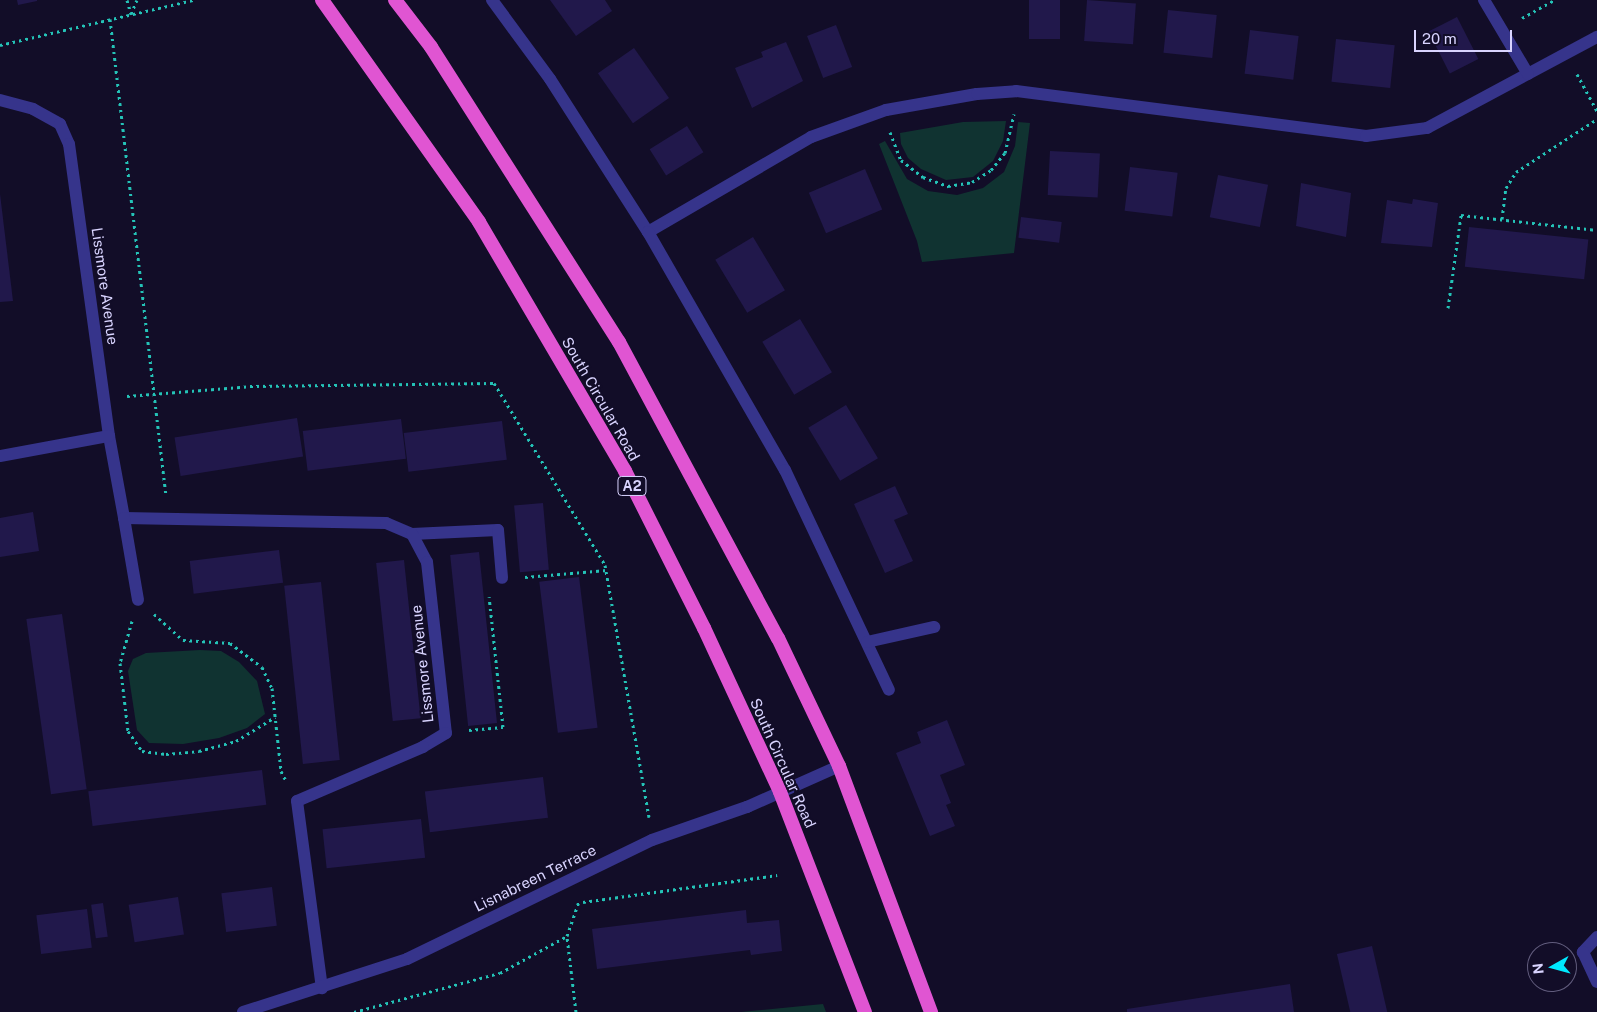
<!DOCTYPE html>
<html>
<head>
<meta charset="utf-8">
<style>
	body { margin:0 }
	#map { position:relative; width:1597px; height:1012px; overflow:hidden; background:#120d28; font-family:"Public Sans",sans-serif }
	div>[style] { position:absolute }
	.green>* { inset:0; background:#103331 }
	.building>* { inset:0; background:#21184b; transform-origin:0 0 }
	.path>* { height:3px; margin-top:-1.5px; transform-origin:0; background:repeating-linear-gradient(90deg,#24c3b7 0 2.5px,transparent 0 6.5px) }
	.service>* { height:12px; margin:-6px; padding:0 6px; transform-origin:6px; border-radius:6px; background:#36348b }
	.minor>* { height:12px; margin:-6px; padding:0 6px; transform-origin:6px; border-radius:6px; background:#36348b }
	.trunk>* { height:14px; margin:-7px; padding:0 7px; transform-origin:7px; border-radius:7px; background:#e055d2 }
	span { translate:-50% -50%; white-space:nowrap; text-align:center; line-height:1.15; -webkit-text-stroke:4px #120d28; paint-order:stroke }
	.shield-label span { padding:1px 4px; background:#120d28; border:1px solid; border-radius:4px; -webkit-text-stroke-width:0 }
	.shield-label { font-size:14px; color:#d9d4ff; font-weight:700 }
	.street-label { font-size:15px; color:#d9d4ff }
	.north { position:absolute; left:1527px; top:942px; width:50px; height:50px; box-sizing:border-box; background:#120d28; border:1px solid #625d7e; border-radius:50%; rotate:263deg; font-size:14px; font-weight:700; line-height:20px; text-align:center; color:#d9d4ff }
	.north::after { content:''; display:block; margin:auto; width:18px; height:22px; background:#00e9ff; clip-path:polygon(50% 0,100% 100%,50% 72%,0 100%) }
	.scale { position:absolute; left:1414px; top:30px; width:98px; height:22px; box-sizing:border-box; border:2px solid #d9d4ff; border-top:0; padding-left:6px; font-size:15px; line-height:18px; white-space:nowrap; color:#d9d4ff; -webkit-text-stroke:4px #120d28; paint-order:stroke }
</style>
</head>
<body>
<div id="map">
	<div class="green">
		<i style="clip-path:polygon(1006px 121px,1003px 141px,993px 161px,973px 177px,946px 180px,921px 169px,908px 158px,901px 144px,900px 133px,963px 122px)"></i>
		<i style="clip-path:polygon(1018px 122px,1030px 123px,1014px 253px,922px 262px,917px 241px,879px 144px,885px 141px,907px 179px,928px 191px,957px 195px,983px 188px,1004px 172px,1015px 146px)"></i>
		<i style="clip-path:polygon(200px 650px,221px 651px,239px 662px,257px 681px,265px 714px,247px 728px,219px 738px,183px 744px,149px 743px,137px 730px,128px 671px,133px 659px,146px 653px)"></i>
		<i style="clip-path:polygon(823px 1004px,826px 1012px,741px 1012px)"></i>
	</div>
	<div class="building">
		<i style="clip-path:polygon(17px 0,37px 0,37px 1px,18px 5px)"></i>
		<i style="clip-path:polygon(550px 0,605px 0,612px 11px,576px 36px)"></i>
		<i style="left:1029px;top:0;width:31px;height:39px"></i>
		<i style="left:1087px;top:0;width:49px;height:41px;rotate:4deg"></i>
		<i style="left:1168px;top:10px;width:49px;height:43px;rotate:6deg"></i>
		<i style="left:1457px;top:17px;width:47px;height:32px;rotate:63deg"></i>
		<i style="left:836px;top:25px;width:45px;height:31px;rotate:69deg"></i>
		<i style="left:1250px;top:30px;width:49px;height:44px;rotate:7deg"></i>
		<i style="left:1336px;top:39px;width:59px;height:43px;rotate:6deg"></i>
		<i style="clip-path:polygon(786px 42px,803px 81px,752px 108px,735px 68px,763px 57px,761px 52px)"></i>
		<i style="left:634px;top:48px;width:61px;height:44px;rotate:55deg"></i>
		<i style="left:687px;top:126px;width:31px;height:44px;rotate:58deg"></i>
		<i style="left:1050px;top:151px;width:50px;height:44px;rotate:3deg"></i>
		<i style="left:1130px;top:167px;width:48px;height:44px;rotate:7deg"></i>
		<i style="left:865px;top:169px;width:44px;height:61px;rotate:67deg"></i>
		<i style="left:1218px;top:175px;width:51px;height:43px;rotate:11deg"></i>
		<i style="clip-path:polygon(1301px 183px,1351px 193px,1346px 237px,1296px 226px)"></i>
		<i style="clip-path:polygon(0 194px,13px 301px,0 302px)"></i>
		<i style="clip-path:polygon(1413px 199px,1438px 203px,1432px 247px,1381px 243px,1387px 200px,1412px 204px)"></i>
		<i style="left:1021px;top:217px;width:41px;height:21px;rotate:7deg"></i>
		<i style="left:1469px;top:227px;width:120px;height:40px;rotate:6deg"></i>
		<i style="left:753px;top:237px;width:62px;height:44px;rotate:59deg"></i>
		<i style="left:800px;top:319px;width:62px;height:44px;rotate:59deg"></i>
		<i style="left:846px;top:405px;width:62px;height:44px;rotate:59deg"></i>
		<i style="left:297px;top:418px;width:39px;height:124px;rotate:81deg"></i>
		<i style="left:401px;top:419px;width:40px;height:99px;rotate:83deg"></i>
		<i style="left:502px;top:421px;width:39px;height:99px;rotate:83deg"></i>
		<i style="clip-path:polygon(895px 486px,908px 514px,894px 520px,913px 561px,885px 573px,854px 504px)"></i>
		<i style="left:543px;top:503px;width:67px;height:29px;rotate:85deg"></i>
		<i style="clip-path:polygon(33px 512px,39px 551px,0 557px,0 518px)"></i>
		<i style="left:279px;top:550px;width:33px;height:90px;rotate:83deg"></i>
		<i style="left:479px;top:552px;width:172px;height:29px;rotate:84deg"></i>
		<i style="left:404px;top:560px;width:159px;height:28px;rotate:84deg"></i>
		<i style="left:579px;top:577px;width:152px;height:40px;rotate:83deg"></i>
		<i style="left:321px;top:582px;width:179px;height:37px;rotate:84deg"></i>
		<i style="left:62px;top:614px;width:177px;height:36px;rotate:82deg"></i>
		<i style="clip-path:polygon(947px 720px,965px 765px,940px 775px,951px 803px,946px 805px,955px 826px,930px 836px,896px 753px,921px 743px,917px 732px)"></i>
		<i style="left:262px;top:770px;width:35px;height:175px;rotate:83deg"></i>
		<i style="left:543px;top:777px;width:41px;height:119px;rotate:83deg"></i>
		<i style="left:421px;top:819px;width:39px;height:99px;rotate:84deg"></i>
		<i style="left:272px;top:887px;width:39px;height:51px;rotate:83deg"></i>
		<i style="left:178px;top:897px;width:38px;height:50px;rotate:81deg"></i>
		<i style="left:103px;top:903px;width:34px;height:12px;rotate:82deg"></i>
		<i style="left:87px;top:909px;width:39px;height:51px;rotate:83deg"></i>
		<i style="clip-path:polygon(746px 910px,747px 923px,779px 920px,782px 951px,751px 955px,750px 950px,597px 969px,592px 929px)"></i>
		<i style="left:1372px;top:946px;width:68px;height:36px;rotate:77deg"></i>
		<i style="clip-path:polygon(1290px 984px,1294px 1012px,1127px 1012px,1127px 1009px)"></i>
	</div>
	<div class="path">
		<i style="left:127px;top:0;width:15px;rotate:74deg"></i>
		<i style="left:131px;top:14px;width:15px;rotate:-67deg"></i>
		<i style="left:1522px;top:18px;width:37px;rotate:-29deg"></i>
		<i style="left:110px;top:19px;width:480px;rotate:83.3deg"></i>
		<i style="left:0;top:45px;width:198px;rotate:-13.1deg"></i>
		<i style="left:1577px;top:74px;width:42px;rotate:61.6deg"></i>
		<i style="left:890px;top:132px;width:30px;rotate:69deg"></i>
		<i style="left:901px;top:160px;width:28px;rotate:38deg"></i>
		<i style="left:923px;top:177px;width:27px;rotate:20deg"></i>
		<i style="left:948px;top:186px;width:24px;rotate:-9deg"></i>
		<i style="left:972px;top:182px;width:22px;rotate:-32deg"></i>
		<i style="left:991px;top:170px;width:22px;rotate:-51deg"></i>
		<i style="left:1005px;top:153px;width:40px;rotate:-77deg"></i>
		<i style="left:1502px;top:219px;width:31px;rotate:-83deg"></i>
		<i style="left:1506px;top:188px;width:19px;rotate:-58deg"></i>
		<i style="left:1516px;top:172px;width:97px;rotate:-33.2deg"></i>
		<i style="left:1448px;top:308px;width:94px;rotate:-82deg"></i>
		<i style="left:1461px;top:215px;width:137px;rotate:6.3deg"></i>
		<i style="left:127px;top:396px;width:123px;rotate:-4.6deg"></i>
		<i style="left:250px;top:386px;width:244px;rotate:-0.7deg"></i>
		<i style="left:494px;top:383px;width:213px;rotate:58.6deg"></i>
		<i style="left:605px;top:565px;width:256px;rotate:80.1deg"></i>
		<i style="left:525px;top:577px;width:82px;rotate:-4.9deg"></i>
		<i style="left:154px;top:614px;width:39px;rotate:42deg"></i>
		<i style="left:183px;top:640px;width:47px;rotate:3.7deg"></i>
		<i style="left:230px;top:643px;width:40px;rotate:37deg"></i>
		<i style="left:262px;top:667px;width:23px;rotate:65deg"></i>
		<i style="left:272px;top:688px;width:83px;rotate:83.8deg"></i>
		<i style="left:281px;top:771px;width:11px;rotate:63deg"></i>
		<i style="left:132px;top:621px;width:44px;rotate:105.9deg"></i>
		<i style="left:120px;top:663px;width:68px;rotate:83.3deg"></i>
		<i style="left:128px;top:731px;width:24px;rotate:55deg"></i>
		<i style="left:142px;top:751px;width:24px;rotate:7deg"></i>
		<i style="left:166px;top:754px;width:33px;rotate:-5deg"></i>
		<i style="left:199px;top:751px;width:38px;rotate:-15deg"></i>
		<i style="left:236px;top:741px;width:46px;rotate:-31.6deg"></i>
		<i style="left:469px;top:730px;width:34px;rotate:-5deg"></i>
		<i style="left:503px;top:727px;width:131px;rotate:-96.1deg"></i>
		<i style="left:583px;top:902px;width:196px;rotate:-7.9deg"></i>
		<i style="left:354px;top:1012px;width:151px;rotate:-15deg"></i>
		<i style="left:500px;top:973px;width:77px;rotate:-28.9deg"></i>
		<i style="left:576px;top:1012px;width:77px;rotate:-96.8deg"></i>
		<i style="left:567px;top:936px;width:37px;rotate:-71deg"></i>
	</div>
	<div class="service">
		<i style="left:412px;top:534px;width:86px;rotate:-2.7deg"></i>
		<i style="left:498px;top:530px;width:48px;rotate:85.2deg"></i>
		<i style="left:1597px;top:937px;width:21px;rotate:133deg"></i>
		<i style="left:1583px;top:952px;width:33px;rotate:65deg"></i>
	</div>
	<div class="minor">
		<i style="left:492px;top:0;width:98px;rotate:53.7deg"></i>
		<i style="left:550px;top:79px;width:182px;rotate:57.4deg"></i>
		<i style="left:648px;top:232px;width:189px;rotate:-30.2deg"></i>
		<i style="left:811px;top:137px;width:80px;rotate:-19.8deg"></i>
		<i style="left:886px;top:110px;width:92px;rotate:-10deg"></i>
		<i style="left:977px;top:94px;width:39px;rotate:-4deg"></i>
		<i style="left:1016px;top:91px;width:353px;rotate:7.3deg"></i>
		<i style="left:1366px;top:136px;width:62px;rotate:-7.5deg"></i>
		<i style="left:1427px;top:128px;width:193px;rotate:-28.2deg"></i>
		<i style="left:1484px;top:0;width:86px;rotate:59.3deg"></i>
		<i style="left:0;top:100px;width:34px;rotate:15deg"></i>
		<i style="left:33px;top:109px;width:31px;rotate:29deg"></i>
		<i style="left:60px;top:124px;width:22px;rotate:66deg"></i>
		<i style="left:69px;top:144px;width:295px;rotate:82.2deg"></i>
		<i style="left:109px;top:436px;width:83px;rotate:79.6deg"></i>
		<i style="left:124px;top:518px;width:262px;rotate:1.1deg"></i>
		<i style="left:386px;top:523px;width:28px;rotate:23deg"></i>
		<i style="left:412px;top:534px;width:32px;rotate:62deg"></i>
		<i style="left:427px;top:562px;width:172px;rotate:83.7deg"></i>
		<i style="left:446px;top:733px;width:27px;rotate:149deg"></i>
		<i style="left:423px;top:747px;width:137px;rotate:156.8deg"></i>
		<i style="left:297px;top:801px;width:189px;rotate:82.4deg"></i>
		<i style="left:648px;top:232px;width:275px;rotate:60.1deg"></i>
		<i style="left:785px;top:470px;width:243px;rotate:64.7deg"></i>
		<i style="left:0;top:456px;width:111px;rotate:-10.4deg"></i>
		<i style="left:124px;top:518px;width:83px;rotate:80.3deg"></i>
		<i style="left:867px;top:642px;width:69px;rotate:-12.6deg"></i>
		<i style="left:243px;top:1012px;width:172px;rotate:-17.9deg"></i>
		<i style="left:407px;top:959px;width:272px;rotate:-25.9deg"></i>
		<i style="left:652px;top:840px;width:101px;rotate:-19.2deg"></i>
		<i style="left:747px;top:807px;width:101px;rotate:-24deg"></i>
	</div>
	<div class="trunk">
		<i style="left:322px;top:0;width:272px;rotate:54.7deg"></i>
		<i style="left:479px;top:222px;width:289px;rotate:59.6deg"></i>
		<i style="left:625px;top:471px;width:176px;rotate:63.3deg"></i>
		<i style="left:704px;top:628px;width:181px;rotate:65.1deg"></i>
		<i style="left:780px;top:792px;width:236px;rotate:68.9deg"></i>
		<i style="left:395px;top:0;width:59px;rotate:52.5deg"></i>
		<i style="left:431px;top:47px;width:350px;rotate:57.5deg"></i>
		<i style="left:619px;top:342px;width:336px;rotate:61.8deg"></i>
		<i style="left:778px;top:638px;width:142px;rotate:64.5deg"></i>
		<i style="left:839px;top:766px;width:263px;rotate:69.5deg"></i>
	</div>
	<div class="shield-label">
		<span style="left:632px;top:486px">A2</span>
	</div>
	<div class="street-label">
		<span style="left:105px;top:286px;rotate:82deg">Lissmore Avenue</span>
		<span style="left:601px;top:399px;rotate:60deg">South Circular Road</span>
		<span style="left:422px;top:664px;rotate:-96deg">Lissmore Avenue</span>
		<span style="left:783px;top:763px;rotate:66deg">South Circular Road</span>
		<span style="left:535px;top:878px;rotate:-26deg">Lisnabreen Terrace</span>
	</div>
	<div class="north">N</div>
	<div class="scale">20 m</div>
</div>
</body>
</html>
